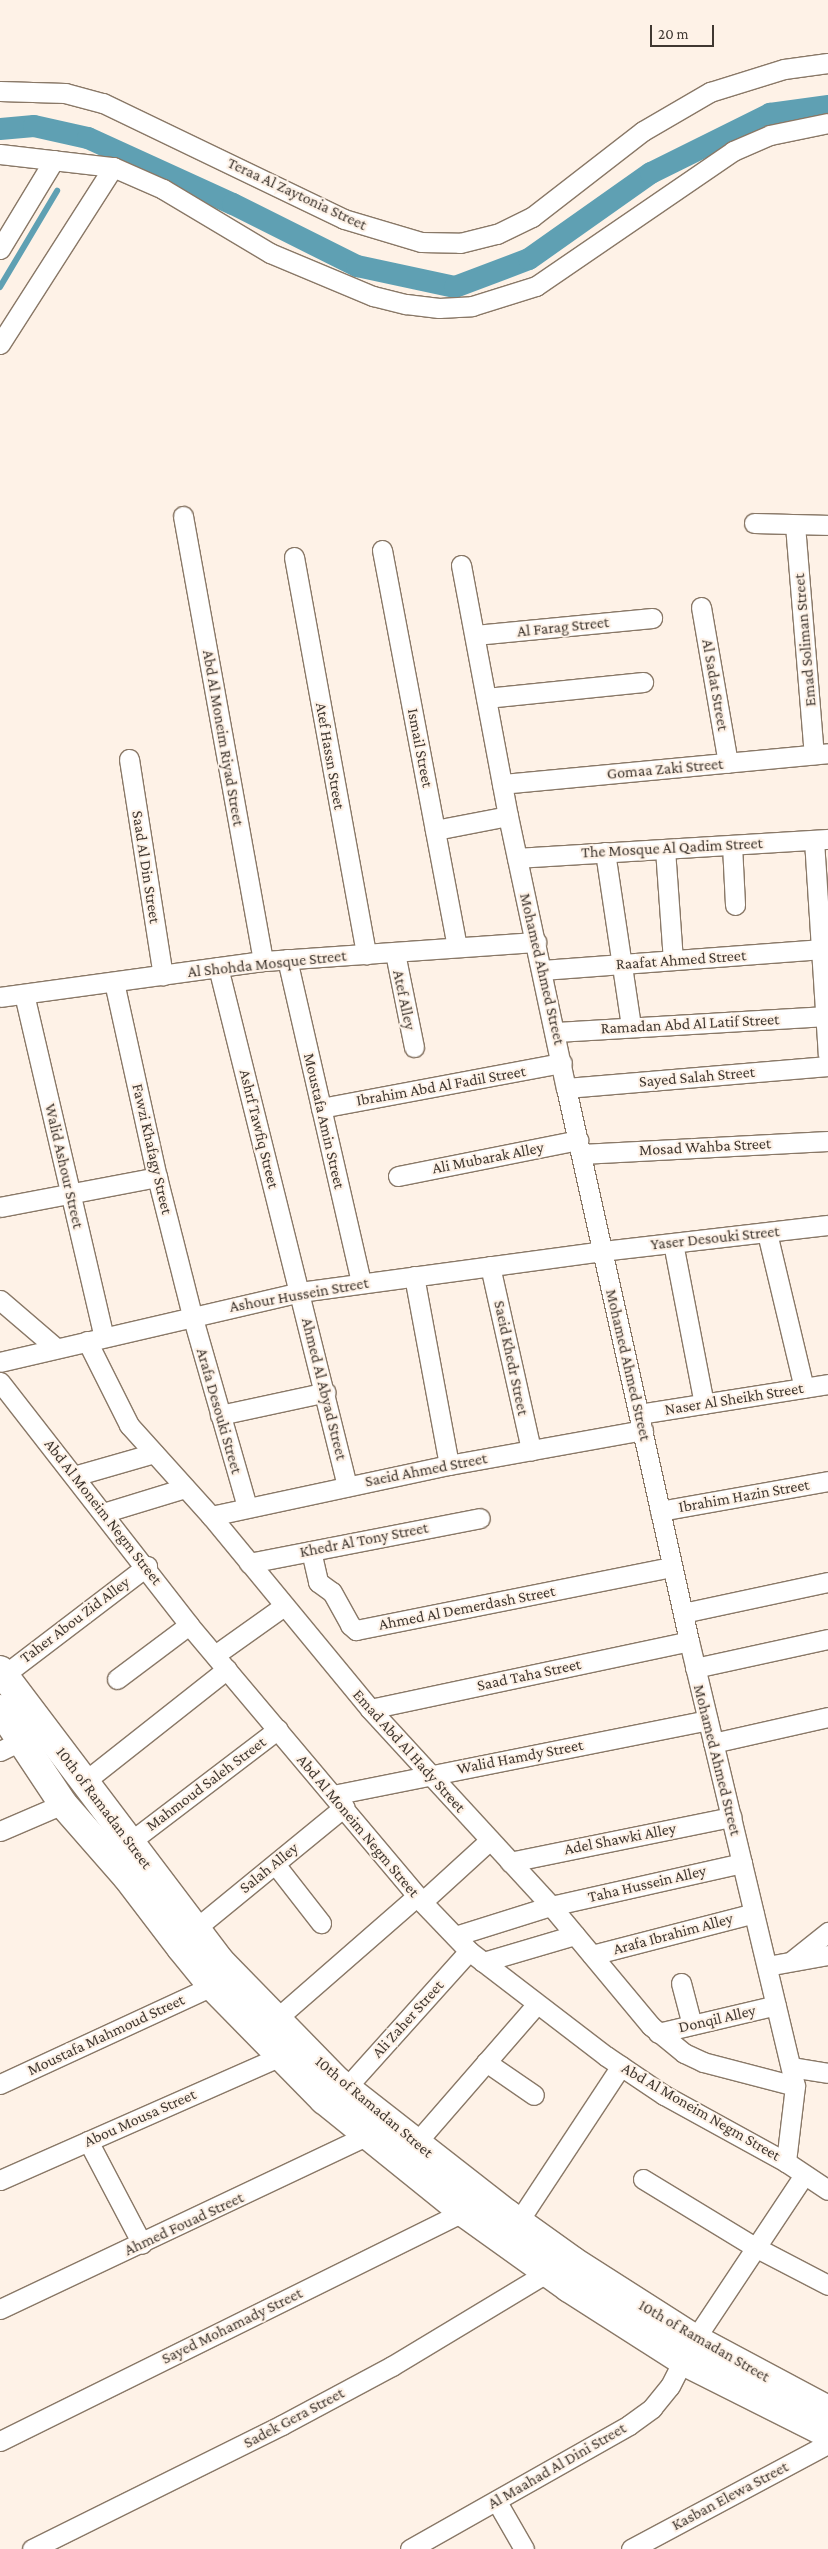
<!DOCTYPE html>
<html>
<head>
<meta charset="utf-8">
<style>
	body { margin:0 }
	#map { position:relative; width:828px; height:2549px; overflow:hidden; background:#fef2e7; font-family:"Crimson Pro",serif }
	div>[style] { position:absolute }
	.stream>* { height:6px; margin:-3px; padding:0 3px; transform-origin:3px; border-radius:3px; background:#5fa0b3 }
	.canal>* { height:22px; margin:-11px; padding:0 11px; transform-origin:11px; border-radius:11px; background:#5fa0b3 }
	.roads { filter:drop-shadow(1px 0 #897867) drop-shadow(-1px 0 #897867) drop-shadow(0 1px #897867) drop-shadow(0 -1px #897867) }
	.minor>* { height:19px; margin:-9.5px; padding:0 9.5px; transform-origin:9.5px; border-radius:9.5px; background:#fff }
	.secondary>* { height:28px; margin:-14px; padding:0 14px; transform-origin:14px; border-radius:14px; background:#fff }
	span { translate:-50% -50%; white-space:nowrap; text-align:center; line-height:1.15; -webkit-text-stroke:4px #fef2e7; paint-order:stroke }
	.street-label { font-size:16px; color:#403831 }
	.scale { position:absolute; left:650px; top:25px; width:64px; height:22px; box-sizing:border-box; border:2px solid #403831; border-top:0; padding-left:6px; font-size:15px; line-height:18px; white-space:nowrap; color:#403831; -webkit-text-stroke:4px #fef2e7; paint-order:stroke }
</style>
</head>
<body>
<div id="map">
	<div class="stream">
		<i style="left:0;top:287px;width:112px;rotate:-59.3deg"></i>
	</div>
	<div class="canal">
		<i style="left:0;top:129px;width:34px;rotate:-5deg"></i>
		<i style="left:34px;top:126px;width:55px;rotate:12.5deg"></i>
		<i style="left:88px;top:138px;width:159px;rotate:24.5deg"></i>
		<i style="left:233px;top:204px;width:139px;rotate:26.6deg"></i>
		<i style="left:357px;top:266px;width:100px;rotate:12.1deg"></i>
		<i style="left:455px;top:287px;width:79px;rotate:-20.7deg"></i>
		<i style="left:529px;top:259px;width:149px;rotate:-35.2deg"></i>
		<i style="left:651px;top:173px;width:133px;rotate:-26.4deg"></i>
		<i style="left:770px;top:114px;width:59px;rotate:-7.9deg"></i>
	</div>
	<div class="roads">
		<div class="minor">
			<i style="left:0;top:91px;width:65px;rotate:1.8deg"></i>
			<i style="left:65px;top:93px;width:39px;rotate:15deg"></i>
			<i style="left:103px;top:103px;width:267px;rotate:25.7deg"></i>
			<i style="left:344px;top:219px;width:80px;rotate:16.6deg"></i>
			<i style="left:421px;top:242px;width:39px;rotate:1deg"></i>
			<i style="left:460px;top:243px;width:38px;rotate:-14deg"></i>
			<i style="left:497px;top:234px;width:39px;rotate:-26deg"></i>
			<i style="left:532px;top:217px;width:140px;rotate:-37.8deg"></i>
			<i style="left:643px;top:131px;width:78px;rotate:-30.2deg"></i>
			<i style="left:710px;top:92px;width:77px;rotate:-17.3deg"></i>
			<i style="left:784px;top:69px;width:44px;rotate:-7.8deg"></i>
			<i style="left:0;top:154px;width:114px;rotate:6.6deg"></i>
			<i style="left:113px;top:167px;width:55px;rotate:23.7deg"></i>
			<i style="left:163px;top:189px;width:125px;rotate:30.9deg"></i>
			<i style="left:270px;top:253px;width:112px;rotate:22.7deg"></i>
			<i style="left:373px;top:296px;width:34px;rotate:14deg"></i>
			<i style="left:406px;top:304px;width:33px;rotate:7deg"></i>
			<i style="left:439px;top:308px;width:33px;rotate:-3deg"></i>
			<i style="left:472px;top:306px;width:67px;rotate:-17.4deg"></i>
			<i style="left:536px;top:286px;width:239px;rotate:-34.4deg"></i>
			<i style="left:733px;top:151px;width:40px;rotate:-23.4deg"></i>
			<i style="left:770px;top:135px;width:59px;rotate:-11.7deg"></i>
			<i style="left:0;top:249px;width:104px;rotate:-58.8deg"></i>
			<i style="left:0;top:344px;width:210px;rotate:-57.4deg"></i>
			<i style="left:183px;top:516px;width:452px;rotate:79.8deg"></i>
			<i style="left:754px;top:523px;width:74px;rotate:1.5deg"></i>
			<i style="left:795px;top:525px;width:230px;rotate:85.3deg"></i>
			<i style="left:382px;top:550px;width:404px;rotate:79.3deg"></i>
			<i style="left:294px;top:557px;width:404px;rotate:79.7deg"></i>
			<i style="left:461px;top:565px;width:255px;rotate:79.4deg"></i>
			<i style="left:508px;top:816px;width:278px;rotate:78deg"></i>
			<i style="left:566px;top:1088px;width:567px;rotate:77.46deg"></i>
			<i style="left:689px;top:1641px;width:457px;rotate:76.6deg"></i>
			<i style="left:795px;top:2086px;width:77px;rotate:96.8deg"></i>
			<i style="left:701px;top:607px;width:158px;rotate:80.2deg"></i>
			<i style="left:475px;top:635px;width:178px;rotate:-5.5deg"></i>
			<i style="left:486px;top:698px;width:158px;rotate:-5.8deg"></i>
			<i style="left:129px;top:759px;width:219px;rotate:81.1deg"></i>
			<i style="left:502px;top:784px;width:327px;rotate:-5.4deg"></i>
			<i style="left:435px;top:830px;width:74px;rotate:-10.9deg"></i>
			<i style="left:814px;top:840px;width:215px;rotate:86.3deg"></i>
			<i style="left:732px;top:845px;width:60px;rotate:87.1deg"></i>
			<i style="left:665px;top:849px;width:111px;rotate:85.9deg"></i>
			<i style="left:605px;top:852px;width:177px;rotate:81.5deg"></i>
			<i style="left:517px;top:858px;width:312px;rotate:-3.5deg"></i>
			<i style="left:395px;top:953px;width:96px;rotate:78.6deg"></i>
			<i style="left:287px;top:959px;width:332px;rotate:77.1deg"></i>
			<i style="left:218px;top:967px;width:535px;rotate:76.04deg"></i>
			<i style="left:542px;top:970px;width:278px;rotate:-4.3deg"></i>
			<i style="left:114px;top:982px;width:200px;rotate:77.6deg"></i>
			<i style="left:157px;top:1177px;width:142px;rotate:75.8deg"></i>
			<i style="left:192px;top:1315px;width:200px;rotate:74deg"></i>
			<i style="left:24px;top:994px;width:352px;rotate:76.9deg"></i>
			<i style="left:0;top:997px;width:265px;rotate:-7.8deg"></i>
			<i style="left:263px;top:961px;width:274px;rotate:-4deg"></i>
			<i style="left:556px;top:1032px;width:267px;rotate:-3.4deg"></i>
			<i style="left:566px;top:1088px;width:263px;rotate:-4.8deg"></i>
			<i style="left:321px;top:1108px;width:245px;rotate:-10.6deg"></i>
			<i style="left:581px;top:1154px;width:247px;rotate:-3deg"></i>
			<i style="left:398px;top:1176px;width:184px;rotate:-11.3deg"></i>
			<i style="left:0;top:1207px;width:160px;rotate:-10.8deg"></i>
			<i style="left:767px;top:1233px;width:159px;rotate:76.6deg"></i>
			<i style="left:673px;top:1243px;width:164px;rotate:79.1deg"></i>
			<i style="left:490px;top:1266px;width:189px;rotate:77.4deg"></i>
			<i style="left:414px;top:1276px;width:192px;rotate:79.5deg"></i>
			<i style="left:0;top:1300px;width:74px;rotate:40.6deg"></i>
			<i style="left:87px;top:1341px;width:94px;rotate:63.4deg"></i>
			<i style="left:129px;top:1425px;width:122px;rotate:48deg"></i>
			<i style="left:211px;top:1516px;width:250px;rotate:50.5deg"></i>
			<i style="left:370px;top:1709px;width:268px;rotate:47.4deg"></i>
			<i style="left:551px;top:1906px;width:156px;rotate:50.2deg"></i>
			<i style="left:651px;top:2026px;width:43px;rotate:39.3deg"></i>
			<i style="left:684px;top:2053px;width:21px;rotate:25deg"></i>
			<i style="left:703px;top:2062px;width:95px;rotate:14.6deg"></i>
			<i style="left:0;top:1362px;width:308px;rotate:-13.1deg"></i>
			<i style="left:300px;top:1292px;width:305px;rotate:-7.7deg"></i>
			<i style="left:602px;top:1251px;width:227px;rotate:-6.6deg"></i>
			<i style="left:0;top:1382px;width:308px;rotate:52.1deg"></i>
			<i style="left:189px;top:1625px;width:362px;rotate:49.9deg"></i>
			<i style="left:422px;top:1902px;width:68px;rotate:46.2deg"></i>
			<i style="left:469px;top:1951px;width:173px;rotate:37.5deg"></i>
			<i style="left:606px;top:2056px;width:70px;rotate:33.9deg"></i>
			<i style="left:664px;top:2095px;width:139px;rotate:28.8deg"></i>
			<i style="left:786px;top:2162px;width:50px;rotate:33.7deg"></i>
			<i style="left:639px;top:1414px;width:191px;rotate:-9deg"></i>
			<i style="left:220px;top:1415px;width:108px;rotate:-12.2deg"></i>
			<i style="left:74px;top:1476px;width:83px;rotate:-16deg"></i>
			<i style="left:660px;top:1511px;width:171px;rotate:-10.1deg"></i>
			<i style="left:103px;top:1513px;width:86px;rotate:-17deg"></i>
			<i style="left:211px;top:1516px;width:243px;rotate:-12.1deg"></i>
			<i style="left:449px;top:1465px;width:197px;rotate:-10.2deg"></i>
			<i style="left:311px;top:1551px;width:32px;rotate:77deg"></i>
			<i style="left:318px;top:1582px;width:17px;rotate:36deg"></i>
			<i style="left:332px;top:1592px;width:38px;rotate:61deg"></i>
			<i style="left:350px;top:1625px;width:8px;rotate:40deg"></i>
			<i style="left:356px;top:1630px;width:322px;rotate:-11.3deg"></i>
			<i style="left:249px;top:1563px;width:235px;rotate:-11deg"></i>
			<i style="left:683px;top:1613px;width:148px;rotate:-12.1deg"></i>
			<i style="left:215px;top:1655px;width:85px;rotate:-35.4deg"></i>
			<i style="left:695px;top:1668px;width:136px;rotate:-12.3deg"></i>
			<i style="left:4px;top:1675px;width:180px;rotate:-37.3deg"></i>
			<i style="left:117px;top:1679px;width:90px;rotate:-36.9deg"></i>
			<i style="left:370px;top:1709px;width:326px;rotate:-12deg"></i>
			<i style="left:713px;top:1743px;width:118px;rotate:-12.7deg"></i>
			<i style="left:0;top:1751px;width:25px;rotate:-26deg"></i>
			<i style="left:84px;top:1782px;width:182px;rotate:-38.3deg"></i>
			<i style="left:333px;top:1795px;width:382px;rotate:-11.3deg"></i>
			<i style="left:0;top:1831px;width:69px;rotate:-23.2deg"></i>
			<i style="left:122px;top:1848px;width:196px;rotate:-37.3deg"></i>
			<i style="left:510px;top:1862px;width:226px;rotate:-11.5deg"></i>
			<i style="left:275px;top:1864px;width:75px;rotate:52.1deg"></i>
			<i style="left:422px;top:1902px;width:92px;rotate:-42.4deg"></i>
			<i style="left:195px;top:1929px;width:193px;rotate:-39.3deg"></i>
			<i style="left:455px;top:1936px;width:101px;rotate:-17.4deg"></i>
			<i style="left:551px;top:1906px;width:196px;rotate:-12.7deg"></i>
			<i style="left:592px;top:1955px;width:167px;rotate:-14.5deg"></i>
			<i style="left:793px;top:1960px;width:45px;rotate:-38.7deg"></i>
			<i style="left:483px;top:1962px;width:96px;rotate:-16.4deg"></i>
			<i style="left:767px;top:1966px;width:62px;rotate:-10.2deg"></i>
			<i style="left:681px;top:1983px;width:43px;rotate:75.3deg"></i>
			<i style="left:275px;top:2020px;width:189px;rotate:-41.1deg"></i>
			<i style="left:658px;top:2033px;width:121px;rotate:-13.3deg"></i>
			<i style="left:486px;top:2062px;width:58px;rotate:34.5deg"></i>
			<i style="left:791px;top:2067px;width:37px;rotate:9deg"></i>
			<i style="left:0;top:2084px;width:234px;rotate:-24.8deg"></i>
			<i style="left:346px;top:2088px;width:184px;rotate:-48.1deg"></i>
			<i style="left:88px;top:2141px;width:116px;rotate:62.3deg"></i>
			<i style="left:416px;top:2143px;width:183px;rotate:-49deg"></i>
			<i style="left:643px;top:2179px;width:131px;rotate:31.3deg"></i>
			<i style="left:755px;top:2247px;width:82px;rotate:27.5deg"></i>
			<i style="left:0;top:2180px;width:305px;rotate:-23.8deg"></i>
			<i style="left:518px;top:2222px;width:187px;rotate:-56.6deg"></i>
			<i style="left:0;top:2309px;width:405px;rotate:-25.3deg"></i>
			<i style="left:695px;top:2339px;width:197px;rotate:-56.4deg"></i>
			<i style="left:0;top:2441px;width:517px;rotate:-26.32deg"></i>
			<i style="left:497px;top:2502px;width:54px;rotate:60.1deg"></i>
			<i style="left:32px;top:2549px;width:279px;rotate:-26.4deg"></i>
			<i style="left:282px;top:2425px;width:125px;rotate:-28.2deg"></i>
			<i style="left:392px;top:2366px;width:182px;rotate:-31.1deg"></i>
			<i style="left:410px;top:2549px;width:252px;rotate:-29.5deg"></i>
			<i style="left:629px;top:2425px;width:29px;rotate:-36deg"></i>
			<i style="left:652px;top:2408px;width:28px;rotate:-51deg"></i>
			<i style="left:670px;top:2386px;width:28px;rotate:-63deg"></i>
			<i style="left:631px;top:2549px;width:223px;rotate:-28.1deg"></i>
		</div>
		<div class="secondary">
			<i style="left:0;top:1670px;width:365px;rotate:52.9deg"></i>
			<i style="left:220px;top:1961px;width:168px;rotate:45.7deg"></i>
			<i style="left:337px;top:2081px;width:214px;rotate:38deg"></i>
			<i style="left:506px;top:2213px;width:82px;rotate:35.6deg"></i>
			<i style="left:573px;top:2261px;width:145px;rotate:32.6deg"></i>
			<i style="left:695px;top:2339px;width:151px;rotate:28.1deg"></i>
			<i style="left:0;top:1709px;width:114px;rotate:56.4deg"></i>
			<i style="left:63px;top:1804px;width:97px;rotate:48.8deg"></i>
			<i style="left:127px;top:1877px;width:89px;rotate:52.7deg"></i>
			<i style="left:181px;top:1948px;width:49px;rotate:50.8deg"></i>
			<i style="left:212px;top:1986px;width:160px;rotate:45.5deg"></i>
			<i style="left:324px;top:2100px;width:179px;rotate:38.9deg"></i>
			<i style="left:463px;top:2212px;width:130px;rotate:35.6deg"></i>
			<i style="left:569px;top:2288px;width:135px;rotate:32.6deg"></i>
			<i style="left:683px;top:2361px;width:162px;rotate:26.7deg"></i>
		</div>
	</div>
	<div class="street-label">
		<span style="left:297px;top:194px;rotate:25deg">Teraa Al Zaytonia Street</span>
		<span style="left:563px;top:627px;rotate:-6deg">Al Farag Street</span>
		<span style="left:805px;top:640px;rotate:-95deg">Emad Soliman Street</span>
		<span style="left:715px;top:685px;rotate:80deg">Al Sadat Street</span>
		<span style="left:223px;top:738px;rotate:80deg">Abd Al Moneim Riyad Street</span>
		<span style="left:420px;top:748px;rotate:79deg">Ismail Street</span>
		<span style="left:330px;top:756px;rotate:80deg">Atef Hassn Street</span>
		<span style="left:665px;top:769px;rotate:-5deg">Gomaa Zaki Street</span>
		<span style="left:672px;top:848px;rotate:-3deg">The Mosque Al Qadim Street</span>
		<span style="left:146px;top:867px;rotate:81deg">Saad Al Din Street</span>
		<span style="left:681px;top:960px;rotate:-4deg">Raafat Ahmed Street</span>
		<span style="left:267px;top:964px;rotate:-6deg">Al Shohda Mosque Street</span>
		<span style="left:542px;top:969px;rotate:77deg">Mohamed Ahmed Street</span>
		<span style="left:404px;top:1000px;rotate:78deg">Atef Alley</span>
		<span style="left:690px;top:1024px;rotate:-3deg">Ramadan Abd Al Latif Street</span>
		<span style="left:697px;top:1077px;rotate:-5deg">Sayed Salah Street</span>
		<span style="left:441px;top:1086px;rotate:-10deg">Ibrahim Abd Al Fadil Street</span>
		<span style="left:324px;top:1121px;rotate:77deg">Moustafa Amin Street</span>
		<span style="left:259px;top:1129px;rotate:76deg">Ashrf Tawfiq Street</span>
		<span style="left:705px;top:1147px;rotate:-3deg">Mosad Wahba Street</span>
		<span style="left:152px;top:1149px;rotate:77deg">Fawzi Khafagy Street</span>
		<span style="left:488px;top:1158px;rotate:-11deg">Ali Mubarak Alley</span>
		<span style="left:64px;top:1166px;rotate:77deg">Walid Ashour Street</span>
		<span style="left:715px;top:1238px;rotate:-6deg">Yaser Desouki Street</span>
		<span style="left:299px;top:1295px;rotate:-10deg">Ashour Hussein Street</span>
		<span style="left:511px;top:1358px;rotate:78deg">Saeid Khedr Street</span>
		<span style="left:628px;top:1365px;rotate:77deg">Mohamed Ahmed Street</span>
		<span style="left:324px;top:1389px;rotate:76deg">Ahmed Al Abyad Street</span>
		<span style="left:734px;top:1399px;rotate:-9deg">Naser Al Sheikh Street</span>
		<span style="left:219px;top:1411px;rotate:74deg">Arafa Desouki Street</span>
		<span style="left:426px;top:1470px;rotate:-11deg">Saeid Ahmed Street</span>
		<span style="left:744px;top:1496px;rotate:-10deg">Ibrahim Hazin Street</span>
		<span style="left:103px;top:1512px;rotate:52deg">Abd Al Moneim Negm Street</span>
		<span style="left:364px;top:1540px;rotate:-11deg">Khedr Al Tony Street</span>
		<span style="left:467px;top:1608px;rotate:-11deg">Ahmed Al Demerdash Street</span>
		<span style="left:75px;top:1620px;rotate:-37deg">Taher Abou Zid Alley</span>
		<span style="left:529px;top:1675px;rotate:-12deg">Saad Taha Street</span>
		<span style="left:409px;top:1751px;rotate:48deg">Emad Abd Al Hady Street</span>
		<span style="left:520px;top:1757px;rotate:-11deg">Walid Hamdy Street</span>
		<span style="left:717px;top:1760px;rotate:76deg">Mohamed Ahmed Street</span>
		<span style="left:206px;top:1784px;rotate:-37deg">Mahmoud Saleh Street</span>
		<span style="left:104px;top:1808px;rotate:53deg">10th of Ramadan Street</span>
		<span style="left:358px;top:1826px;rotate:50deg">Abd Al Moneim Negm Street</span>
		<span style="left:620px;top:1839px;rotate:-11deg">Adel Shawki Alley</span>
		<span style="left:269px;top:1868px;rotate:-39deg">Salah Alley</span>
		<span style="left:647px;top:1884px;rotate:-13deg">Taha Hussein Alley</span>
		<span style="left:673px;top:1934px;rotate:-15deg">Arafa Ibrahim Alley</span>
		<span style="left:408px;top:2019px;rotate:-48deg">Ali Zaher Street</span>
		<span style="left:717px;top:2019px;rotate:-13deg">Donqil Alley</span>
		<span style="left:106px;top:2035px;rotate:-25deg">Moustafa Mahmoud Street</span>
		<span style="left:374px;top:2107px;rotate:40deg">10th of Ramadan Street</span>
		<span style="left:701px;top:2112px;rotate:30deg">Abd Al Moneim Negm Street</span>
		<span style="left:140px;top:2118px;rotate:-24deg">Abou Mousa Street</span>
		<span style="left:184px;top:2224px;rotate:-25deg">Ahmed Fouad Street</span>
		<span style="left:232px;top:2326px;rotate:-26deg">Sayed Mohamady Street</span>
		<span style="left:704px;top:2341px;rotate:30deg">10th of Ramadan Street</span>
		<span style="left:294px;top:2418px;rotate:-28deg">Sadek Gera Street</span>
		<span style="left:557px;top:2466px;rotate:-30deg">Al Maahad Al Dini Street</span>
		<span style="left:730px;top:2496px;rotate:-28deg">Kasban Elewa Street</span>
	</div>
	<div class="scale">20 m</div>
</div>
</body>
</html>
